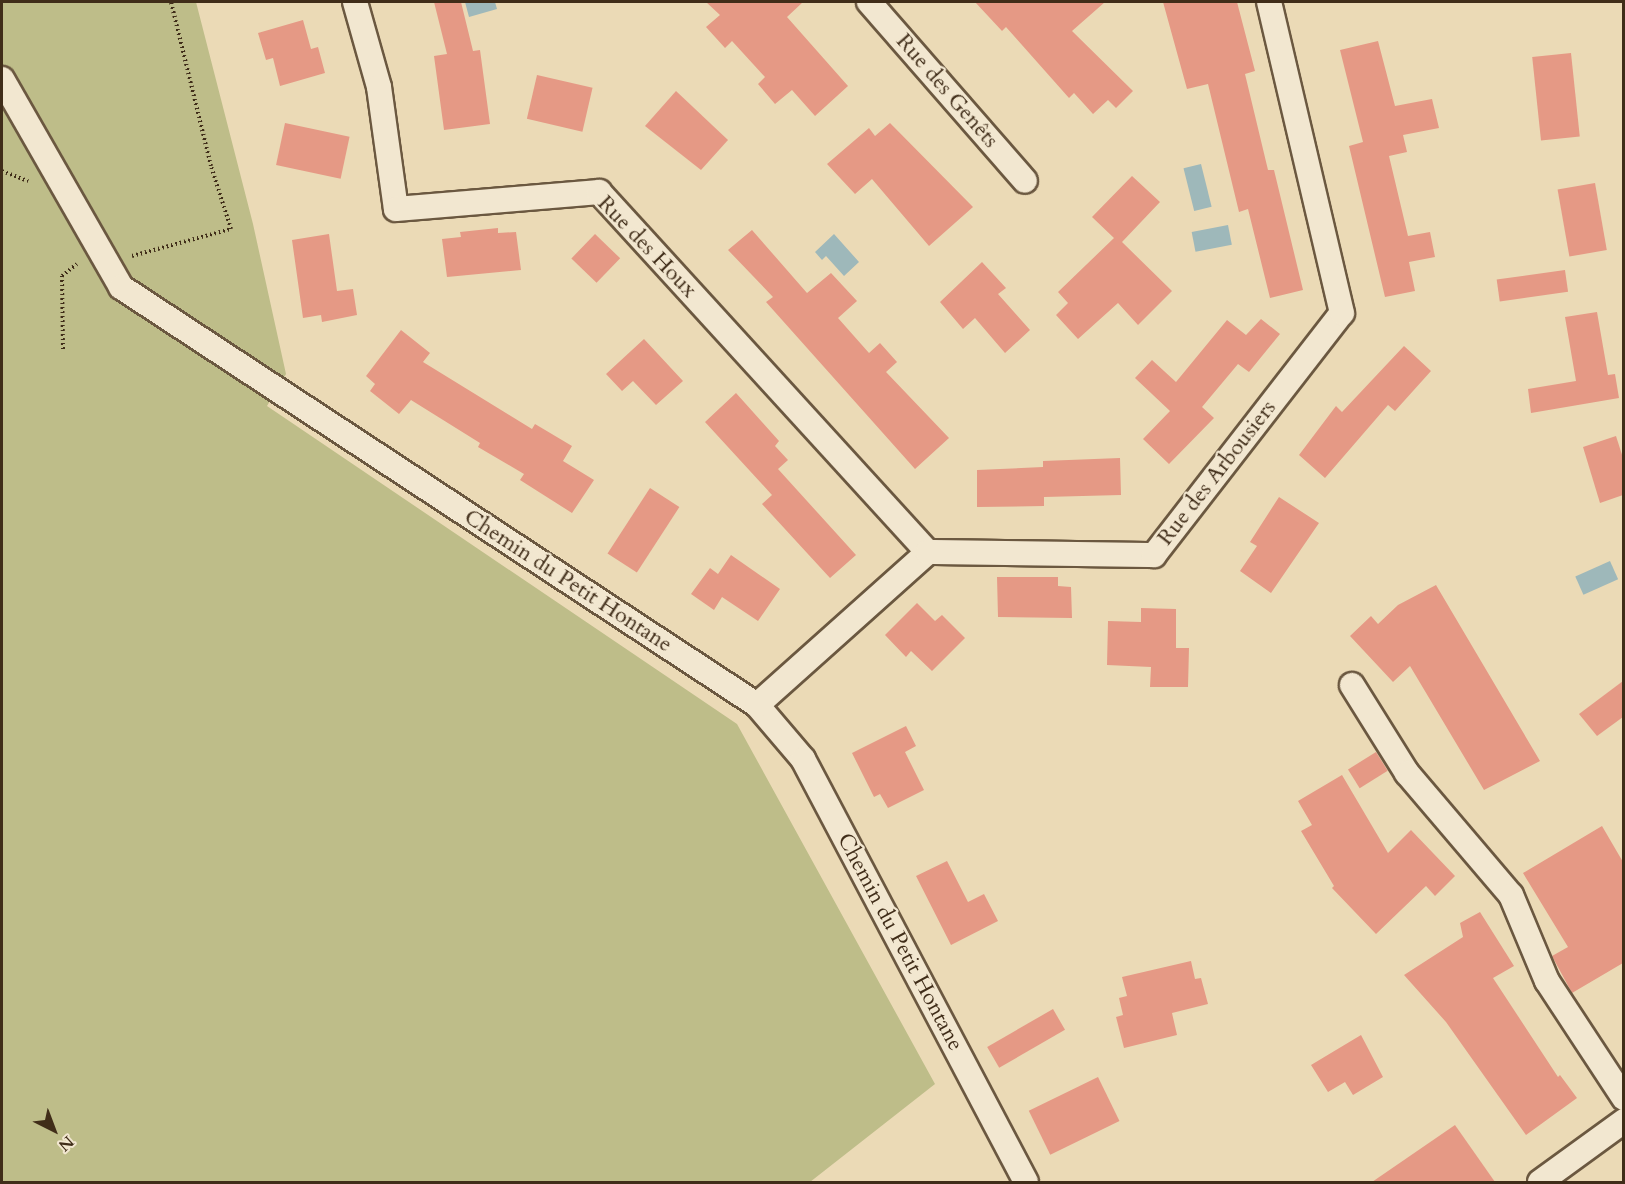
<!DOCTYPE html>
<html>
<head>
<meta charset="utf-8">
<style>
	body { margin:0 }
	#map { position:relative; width:1625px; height:1184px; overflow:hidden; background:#ebdab6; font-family:Cardo,serif }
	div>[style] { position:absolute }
	.green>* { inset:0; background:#bebd89 }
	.water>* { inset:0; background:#9eb8ba; transform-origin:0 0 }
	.building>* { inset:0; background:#e59985; transform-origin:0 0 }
	.path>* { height:4px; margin-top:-2px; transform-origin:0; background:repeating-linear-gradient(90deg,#402d19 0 1.5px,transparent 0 4.5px) }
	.roads { filter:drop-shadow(2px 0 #6b5840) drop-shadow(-2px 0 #6b5840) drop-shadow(0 2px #6b5840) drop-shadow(0 -2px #6b5840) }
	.minor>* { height:24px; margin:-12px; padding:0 12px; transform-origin:12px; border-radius:12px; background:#f2e7d0 }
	span { translate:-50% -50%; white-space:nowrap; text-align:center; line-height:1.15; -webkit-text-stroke:4.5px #f2e7d0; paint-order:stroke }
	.street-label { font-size:22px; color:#402d19 }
	.frame { position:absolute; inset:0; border:3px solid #402d19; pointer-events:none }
	.north { position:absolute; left:24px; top:1100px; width:60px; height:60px; -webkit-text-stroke:4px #f2e7d0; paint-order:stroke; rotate:138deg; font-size:16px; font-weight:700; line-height:24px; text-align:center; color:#402d19 }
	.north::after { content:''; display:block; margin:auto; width:21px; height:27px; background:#402d19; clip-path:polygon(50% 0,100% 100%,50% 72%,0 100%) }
</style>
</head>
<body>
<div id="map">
	<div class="green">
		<i style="clip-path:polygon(2px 2px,196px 2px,253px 224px,286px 374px,267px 406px,737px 724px,935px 1084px,810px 1182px,2px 1182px)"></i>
	</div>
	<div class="water">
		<i style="clip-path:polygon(465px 2px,495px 2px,497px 9px,469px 17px)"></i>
		<i style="left:1201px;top:164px;width:44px;height:18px;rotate:76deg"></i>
		<i style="left:1228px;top:225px;width:20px;height:37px;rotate:79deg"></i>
		<i style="clip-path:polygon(834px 234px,859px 262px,844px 276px,826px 256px,822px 260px,815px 252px)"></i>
		<i style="left:1610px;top:561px;width:20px;height:38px;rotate:66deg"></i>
	</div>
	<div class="building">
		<i style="clip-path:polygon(434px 2px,461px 2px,473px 51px,480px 50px,490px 124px,444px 130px,434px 56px,447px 54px)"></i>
		<i style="clip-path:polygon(706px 2px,803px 2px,787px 17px,848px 86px,815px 116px,792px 90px,775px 104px,758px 84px,765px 77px,732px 41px,725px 48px,706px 27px,720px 15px)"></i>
		<i style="clip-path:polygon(975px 2px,1105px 2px,1072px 31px,1133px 91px,1116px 108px,1108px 100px,1093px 114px,1074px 93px,1069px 98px,1006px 27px,1002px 31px)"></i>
		<i style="clip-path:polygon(1163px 2px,1237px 2px,1255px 71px,1245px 74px,1268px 170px,1274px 170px,1303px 290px,1270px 298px,1248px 209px,1239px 212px,1208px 84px,1187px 89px)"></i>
		<i style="clip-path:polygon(303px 20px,311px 49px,318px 47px,325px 73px,280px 86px,273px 58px,266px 60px,258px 33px)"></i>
		<i style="clip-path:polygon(1378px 41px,1395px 106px,1432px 99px,1439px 128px,1403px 135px,1407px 152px,1389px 156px,1408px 236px,1430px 232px,1435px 257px,1409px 262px,1415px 291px,1385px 297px,1349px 146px,1363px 142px,1340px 50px)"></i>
		<i style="left:1571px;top:53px;width:84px;height:39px;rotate:84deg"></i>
		<i style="left:537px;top:75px;width:57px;height:45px;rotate:13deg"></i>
		<i style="clip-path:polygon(676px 91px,728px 140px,701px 170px,645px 126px)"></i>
		<i style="left:285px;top:123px;width:66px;height:43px;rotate:12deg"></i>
		<i style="clip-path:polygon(890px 123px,973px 207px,929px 246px,872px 179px,855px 194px,827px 164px,869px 128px,875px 136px)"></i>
		<i style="clip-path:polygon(1132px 176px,1160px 202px,1122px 242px,1172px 291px,1138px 325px,1118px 303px,1078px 339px,1056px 315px,1068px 303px,1058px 292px,1114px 238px,1092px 217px)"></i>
		<i style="left:1595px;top:183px;width:68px;height:38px;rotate:80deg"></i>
		<i style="clip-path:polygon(498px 228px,498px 233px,516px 232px,521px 270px,447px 277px,442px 239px,461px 237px,460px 232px)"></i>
		<i style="clip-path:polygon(752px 230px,807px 293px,831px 273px,857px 301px,838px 318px,869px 353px,880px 343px,897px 362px,886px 372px,949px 438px,915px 469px,766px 302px,773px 297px,728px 250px)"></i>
		<i style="clip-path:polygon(329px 234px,337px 291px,353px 289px,357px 315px,322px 322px,321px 315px,303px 318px,292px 240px)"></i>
		<i style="left:595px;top:234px;width:35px;height:34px;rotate:44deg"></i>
		<i style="clip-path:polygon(982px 262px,1006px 288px,998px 294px,1030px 330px,1005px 353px,975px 318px,963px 329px,940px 302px)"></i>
		<i style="left:1565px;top:270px;width:22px;height:69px;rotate:82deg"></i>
		<i style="clip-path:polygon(1597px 312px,1608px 375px,1615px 374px,1619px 398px,1531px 413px,1528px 389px,1576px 381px,1565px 317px)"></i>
		<i style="clip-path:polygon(1261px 319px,1280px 334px,1249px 372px,1238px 364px,1202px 407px,1214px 418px,1169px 464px,1143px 439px,1170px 411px,1135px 378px,1152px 360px,1176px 382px,1227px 320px,1246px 335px)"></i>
		<i style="clip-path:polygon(401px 330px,430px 353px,423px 362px,532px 429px,535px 424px,572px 446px,563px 461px,594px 480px,572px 513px,520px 480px,524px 474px,478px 447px,480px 443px,411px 400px,399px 414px,370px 391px,375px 384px,366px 376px)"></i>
		<i style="clip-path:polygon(644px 339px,683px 381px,656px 405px,633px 381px,622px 391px,606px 374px)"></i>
		<i style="clip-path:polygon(1404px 346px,1431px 371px,1395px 411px,1388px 405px,1325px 478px,1299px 455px,1336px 406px,1342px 412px)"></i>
		<i style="clip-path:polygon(736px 393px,779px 441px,775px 446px,788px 460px,778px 469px,856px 555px,830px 578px,762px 504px,772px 495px,705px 422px)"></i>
		<i style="clip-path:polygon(1616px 436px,1623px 458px,1623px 495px,1600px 503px,1583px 447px)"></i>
		<i style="clip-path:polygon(1120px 458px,1121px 495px,1044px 497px,1044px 506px,977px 507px,977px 470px,1043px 467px,1043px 461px)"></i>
		<i style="left:650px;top:488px;width:35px;height:78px;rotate:33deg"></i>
		<i style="clip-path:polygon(1279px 497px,1319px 523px,1271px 593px,1240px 571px,1257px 546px,1250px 542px)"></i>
		<i style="clip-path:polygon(731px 555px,780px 589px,758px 621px,722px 597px,714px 610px,691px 594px,710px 568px,718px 574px)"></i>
		<i style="clip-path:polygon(997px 577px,1058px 577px,1058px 586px,1071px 587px,1072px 618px,998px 617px)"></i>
		<i style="clip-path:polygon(1436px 585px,1540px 761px,1484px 790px,1410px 666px,1393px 682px,1350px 636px,1371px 616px,1378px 624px,1398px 605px)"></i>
		<i style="clip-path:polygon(917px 603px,935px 621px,942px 615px,965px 638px,932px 671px,911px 651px,906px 657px,885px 635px)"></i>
		<i style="clip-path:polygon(1141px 608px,1176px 609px,1176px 648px,1189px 648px,1188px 687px,1150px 687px,1151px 667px,1107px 665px,1108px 621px,1141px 622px)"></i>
		<i style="clip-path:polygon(1623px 681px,1623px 717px,1597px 736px,1579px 714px)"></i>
		<i style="clip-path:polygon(906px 726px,916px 746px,905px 752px,924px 790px,888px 808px,880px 794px,874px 797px,852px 753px)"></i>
		<i style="left:1376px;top:752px;width:22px;height:33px;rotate:58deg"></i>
		<i style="clip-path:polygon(1342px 775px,1388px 853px,1411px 830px,1455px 876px,1435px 896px,1426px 886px,1376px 934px,1332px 888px,1334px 886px,1301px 831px,1312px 825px,1298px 801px)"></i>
		<i style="clip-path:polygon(1602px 826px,1623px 862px,1623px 963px,1572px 993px,1552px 956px,1568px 947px,1523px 873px)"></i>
		<i style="clip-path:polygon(947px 861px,968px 902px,984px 894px,998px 921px,951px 945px,916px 876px)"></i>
		<i style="clip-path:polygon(1480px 912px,1514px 966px,1493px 978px,1558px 1077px,1560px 1075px,1577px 1098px,1526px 1135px,1446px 1022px,1404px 975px,1463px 937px,1460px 923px)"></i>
		<i style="clip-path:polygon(1191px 961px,1195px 979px,1201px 978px,1208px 1004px,1172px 1013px,1177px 1035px,1124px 1048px,1116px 1017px,1123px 1015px,1119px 998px,1127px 996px,1122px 977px)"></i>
		<i style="left:1053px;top:1009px;width:24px;height:76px;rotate:60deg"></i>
		<i style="clip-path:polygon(1361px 1035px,1383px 1077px,1353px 1095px,1345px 1082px,1328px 1092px,1311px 1065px)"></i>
		<i style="left:1098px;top:1077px;width:49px;height:77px;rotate:64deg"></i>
		<i style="clip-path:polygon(1455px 1125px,1495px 1182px,1372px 1182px)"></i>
	</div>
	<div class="path">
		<i style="left:2px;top:171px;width:28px;rotate:21deg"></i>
		<i style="left:132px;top:256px;width:103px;rotate:-15.3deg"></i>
		<i style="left:231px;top:229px;width:66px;rotate:-107.6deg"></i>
		<i style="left:211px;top:166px;width:169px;rotate:-103.7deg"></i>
		<i style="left:63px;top:349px;width:73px;rotate:-90.8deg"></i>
		<i style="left:62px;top:276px;width:19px;rotate:-39deg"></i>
	</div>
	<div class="roads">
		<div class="minor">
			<i style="left:355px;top:2px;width:88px;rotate:74.2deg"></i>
			<i style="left:379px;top:87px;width:123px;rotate:82.1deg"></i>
			<i style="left:396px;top:209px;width:204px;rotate:-4.8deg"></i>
			<i style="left:599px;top:192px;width:488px;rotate:47.6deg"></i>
			<i style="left:869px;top:2px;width:237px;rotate:48.9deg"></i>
			<i style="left:2px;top:79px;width:240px;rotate:60.2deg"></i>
			<i style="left:121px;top:287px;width:761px;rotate:33.31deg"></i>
			<i style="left:757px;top:705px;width:71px;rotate:49.6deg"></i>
			<i style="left:803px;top:759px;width:478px;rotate:62.2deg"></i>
			<i style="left:1352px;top:685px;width:104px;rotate:58deg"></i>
			<i style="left:1407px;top:773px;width:160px;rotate:49.6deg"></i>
			<i style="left:1511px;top:895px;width:93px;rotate:67.3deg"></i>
			<i style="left:1547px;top:981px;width:140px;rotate:56.7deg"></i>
			<i style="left:757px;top:705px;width:229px;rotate:-41.8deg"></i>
			<i style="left:928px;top:552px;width:226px;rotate:0.8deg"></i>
			<i style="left:1154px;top:555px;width:306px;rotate:-52.2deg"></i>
			<i style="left:1342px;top:313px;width:319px;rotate:-103.2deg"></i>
			<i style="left:1540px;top:1182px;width:104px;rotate:-36deg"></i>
		</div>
	</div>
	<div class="street-label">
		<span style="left:947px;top:91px;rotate:49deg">Rue des Genêts</span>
		<span style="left:647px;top:247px;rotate:46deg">Rue des Houx</span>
		<span style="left:1217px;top:473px;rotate:-52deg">Rue des Arbousiers</span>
		<span style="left:568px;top:581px;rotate:33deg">Chemin du Petit Hontane</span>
		<span style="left:900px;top:942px;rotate:62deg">Chemin du Petit Hontane</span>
	</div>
	<div class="frame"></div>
	<div class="north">N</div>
</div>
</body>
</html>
